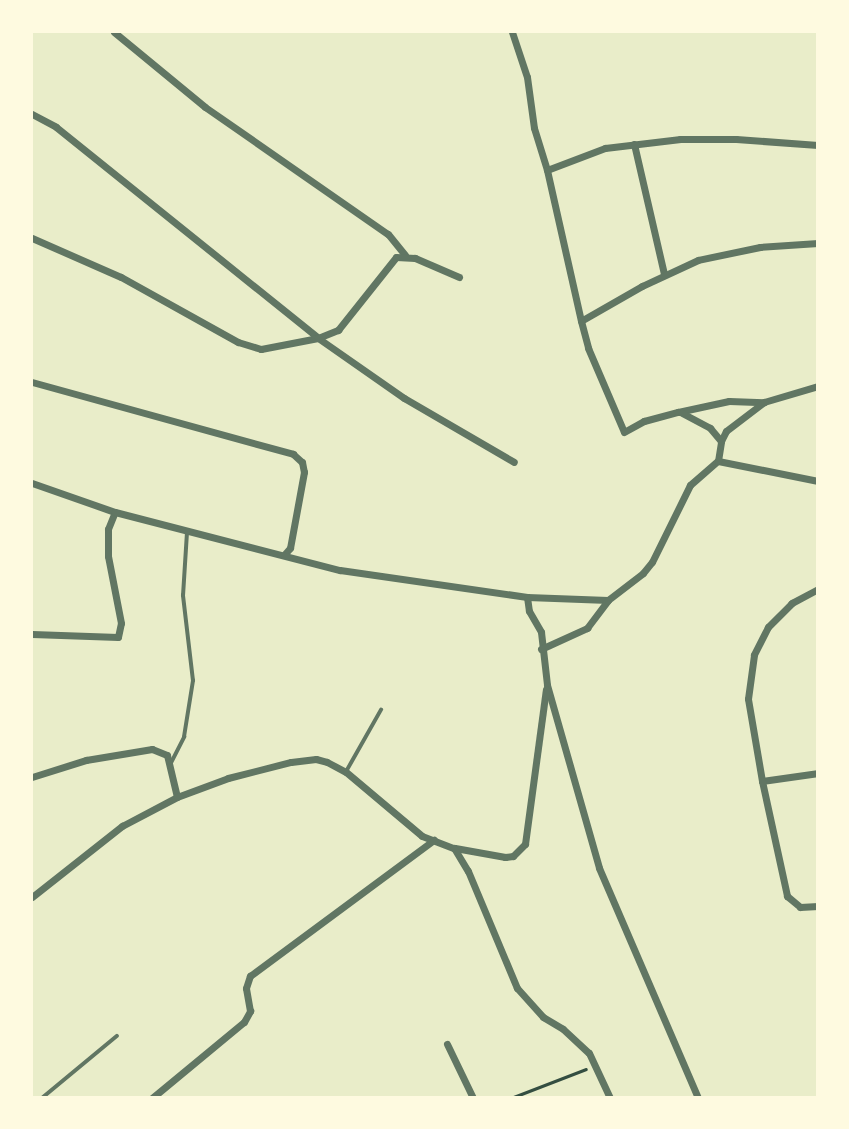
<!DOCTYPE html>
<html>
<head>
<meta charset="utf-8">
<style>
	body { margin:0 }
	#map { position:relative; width:849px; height:1129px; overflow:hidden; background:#e9edc9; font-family:"DM Sans",sans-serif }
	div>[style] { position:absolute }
	.path>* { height:2.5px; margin:-1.25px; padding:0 1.25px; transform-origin:1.25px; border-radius:1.25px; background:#344e41 }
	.service>* { height:3.5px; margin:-1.75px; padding:0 1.75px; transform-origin:1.75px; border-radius:1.75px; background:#617663 }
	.minor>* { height:7px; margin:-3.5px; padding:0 3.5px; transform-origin:3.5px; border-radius:3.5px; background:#617663 }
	span { translate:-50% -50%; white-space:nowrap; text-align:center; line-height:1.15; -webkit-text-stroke:7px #fefae0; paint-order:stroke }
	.frame { position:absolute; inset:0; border:33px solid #fefae0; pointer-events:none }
</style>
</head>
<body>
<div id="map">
	<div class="path">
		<i style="left:511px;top:1098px;width:80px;rotate:-21.1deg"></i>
	</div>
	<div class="service">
		<i style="left:171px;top:763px;width:29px;rotate:-63deg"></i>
		<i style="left:184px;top:737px;width:57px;rotate:-80.9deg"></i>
		<i style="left:193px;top:681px;width:86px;rotate:-96.7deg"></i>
		<i style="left:183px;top:596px;width:64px;rotate:-86.4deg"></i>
		<i style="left:347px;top:770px;width:69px;rotate:-60.5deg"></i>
		<i style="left:42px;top:1098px;width:97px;rotate:-39.6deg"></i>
	</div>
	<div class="minor">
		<i style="left:114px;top:32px;width:118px;rotate:39.5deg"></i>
		<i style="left:205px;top:107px;width:223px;rotate:34.8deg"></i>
		<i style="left:388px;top:234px;width:27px;rotate:51deg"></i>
		<i style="left:512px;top:32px;width:47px;rotate:71.6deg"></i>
		<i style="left:527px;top:77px;width:51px;rotate:82.2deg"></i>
		<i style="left:534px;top:128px;width:44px;rotate:72.8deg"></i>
		<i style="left:32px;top:114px;width:27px;rotate:28deg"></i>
		<i style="left:56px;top:127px;width:336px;rotate:38.8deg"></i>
		<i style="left:318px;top:338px;width:105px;rotate:34.9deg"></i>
		<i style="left:404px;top:398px;width:127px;rotate:30.2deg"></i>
		<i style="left:634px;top:144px;width:133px;rotate:77deg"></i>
		<i style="left:32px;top:238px;width:97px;rotate:23.7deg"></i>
		<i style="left:121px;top:277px;width:134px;rotate:29.1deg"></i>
		<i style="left:238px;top:342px;width:24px;rotate:17deg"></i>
		<i style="left:261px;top:349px;width:58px;rotate:-10.9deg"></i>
		<i style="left:318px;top:338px;width:22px;rotate:-22deg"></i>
		<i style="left:338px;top:330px;width:93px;rotate:-51.5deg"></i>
		<i style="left:396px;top:257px;width:19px;rotate:3deg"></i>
		<i style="left:415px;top:258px;width:48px;rotate:23.4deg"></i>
		<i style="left:818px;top:243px;width:58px;rotate:176.1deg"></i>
		<i style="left:760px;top:247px;width:63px;rotate:168.2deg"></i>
		<i style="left:698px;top:260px;width:62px;rotate:155.1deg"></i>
		<i style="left:642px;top:286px;width:70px;rotate:150.2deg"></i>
		<i style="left:581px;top:321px;width:28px;rotate:75deg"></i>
		<i style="left:588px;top:348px;width:91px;rotate:66.8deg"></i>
		<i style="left:624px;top:432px;width:23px;rotate:-29deg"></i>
		<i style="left:644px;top:421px;width:35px;rotate:-15deg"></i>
		<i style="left:678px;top:412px;width:52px;rotate:-12.2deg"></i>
		<i style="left:729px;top:401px;width:35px;rotate:2deg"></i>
		<i style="left:764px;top:402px;width:56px;rotate:-16.5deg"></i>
		<i style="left:581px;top:321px;width:155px;rotate:-102.7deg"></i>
		<i style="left:547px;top:170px;width:62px;rotate:-20.8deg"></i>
		<i style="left:605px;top:148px;width:76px;rotate:-6.8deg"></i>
		<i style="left:680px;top:139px;width:56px"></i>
		<i style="left:736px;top:139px;width:82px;rotate:4.2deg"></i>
		<i style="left:32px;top:382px;width:271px;rotate:15.4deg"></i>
		<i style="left:293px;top:454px;width:12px;rotate:42deg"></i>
		<i style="left:302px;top:462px;width:10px;rotate:79deg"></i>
		<i style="left:304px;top:472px;width:77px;rotate:100.4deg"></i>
		<i style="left:290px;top:548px;width:9px;rotate:131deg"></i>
		<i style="left:682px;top:413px;width:32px;rotate:28deg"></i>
		<i style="left:710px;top:428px;width:17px;rotate:50deg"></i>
		<i style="left:718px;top:461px;width:102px;rotate:11.3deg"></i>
		<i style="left:32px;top:483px;width:88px;rotate:19.3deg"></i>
		<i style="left:818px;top:589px;width:30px;rotate:152deg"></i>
		<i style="left:792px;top:603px;width:34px;rotate:135deg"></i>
		<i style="left:768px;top:627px;width:31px;rotate:117deg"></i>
		<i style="left:754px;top:655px;width:44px;rotate:97.8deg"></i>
		<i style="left:748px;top:699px;width:83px;rotate:80.3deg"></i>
		<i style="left:762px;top:781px;width:57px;rotate:-8.1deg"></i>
		<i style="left:527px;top:597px;width:14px;rotate:82deg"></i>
		<i style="left:529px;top:611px;width:24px;rotate:60deg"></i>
		<i style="left:541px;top:632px;width:53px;rotate:83.5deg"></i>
		<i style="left:547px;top:685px;width:190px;rotate:74.1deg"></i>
		<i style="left:599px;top:868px;width:250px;rotate:66.7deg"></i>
		<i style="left:32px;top:634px;width:86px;rotate:2deg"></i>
		<i style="left:118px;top:637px;width:14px;rotate:-78deg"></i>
		<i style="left:121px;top:623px;width:68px;rotate:-101deg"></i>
		<i style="left:108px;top:556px;width:27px;rotate:-90deg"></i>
		<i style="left:108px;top:529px;width:18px;rotate:-68deg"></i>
		<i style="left:115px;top:512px;width:232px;rotate:14.5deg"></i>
		<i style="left:340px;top:570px;width:189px;rotate:8.2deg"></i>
		<i style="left:527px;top:597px;width:81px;rotate:2.1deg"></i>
		<i style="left:541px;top:649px;width:51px;rotate:-24.5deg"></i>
		<i style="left:587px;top:628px;width:35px;rotate:-53deg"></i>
		<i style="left:608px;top:600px;width:44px;rotate:-37.6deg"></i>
		<i style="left:643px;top:573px;width:14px;rotate:-51deg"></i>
		<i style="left:652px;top:562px;width:86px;rotate:-63.7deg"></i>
		<i style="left:690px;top:485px;width:37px;rotate:-41deg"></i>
		<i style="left:718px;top:461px;width:20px;rotate:-81deg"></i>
		<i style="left:721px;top:441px;width:11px;rotate:-63deg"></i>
		<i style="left:726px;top:431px;width:48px;rotate:-37.3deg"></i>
		<i style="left:32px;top:777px;width:57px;rotate:-17.5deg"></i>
		<i style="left:86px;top:760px;width:67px;rotate:-9.5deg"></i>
		<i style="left:152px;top:749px;width:16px;rotate:22deg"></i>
		<i style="left:167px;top:755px;width:43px;rotate:76.6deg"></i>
		<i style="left:762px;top:781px;width:118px;rotate:77.7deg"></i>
		<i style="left:787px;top:896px;width:17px;rotate:40deg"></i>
		<i style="left:800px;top:907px;width:18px;rotate:-3deg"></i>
		<i style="left:455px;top:848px;width:51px;rotate:10.2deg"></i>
		<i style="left:505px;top:857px;width:8px;rotate:-7deg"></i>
		<i style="left:513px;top:856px;width:17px;rotate:-45deg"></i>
		<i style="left:525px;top:844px;width:156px;rotate:-82.3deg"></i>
		<i style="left:32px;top:897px;width:115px;rotate:-38.3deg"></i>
		<i style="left:122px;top:826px;width:62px;rotate:-27.8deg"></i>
		<i style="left:177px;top:797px;width:54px;rotate:-20.4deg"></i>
		<i style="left:228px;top:778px;width:65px;rotate:-14.3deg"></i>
		<i style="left:291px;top:762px;width:25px;rotate:-7deg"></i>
		<i style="left:316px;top:759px;width:11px;rotate:15deg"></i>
		<i style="left:327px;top:762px;width:21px;rotate:28deg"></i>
		<i style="left:346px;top:772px;width:99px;rotate:40.1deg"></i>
		<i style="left:422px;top:836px;width:34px;rotate:21deg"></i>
		<i style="left:454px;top:848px;width:27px;rotate:59deg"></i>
		<i style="left:468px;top:871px;width:127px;rotate:67.3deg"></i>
		<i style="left:517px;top:988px;width:39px;rotate:48deg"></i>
		<i style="left:543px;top:1017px;width:23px;rotate:31deg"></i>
		<i style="left:563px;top:1029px;width:35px;rotate:43deg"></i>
		<i style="left:589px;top:1053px;width:50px;rotate:65deg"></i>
		<i style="left:447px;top:1044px;width:60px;rotate:64.3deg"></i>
		<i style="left:152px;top:1098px;width:119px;rotate:-39.6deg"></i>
		<i style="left:244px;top:1022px;width:13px;rotate:-61deg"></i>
		<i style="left:250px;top:1011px;width:23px;rotate:-100deg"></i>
		<i style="left:246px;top:988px;width:13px;rotate:-72deg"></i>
		<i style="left:250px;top:976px;width:229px;rotate:-36.5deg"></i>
	</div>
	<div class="frame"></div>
</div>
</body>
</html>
